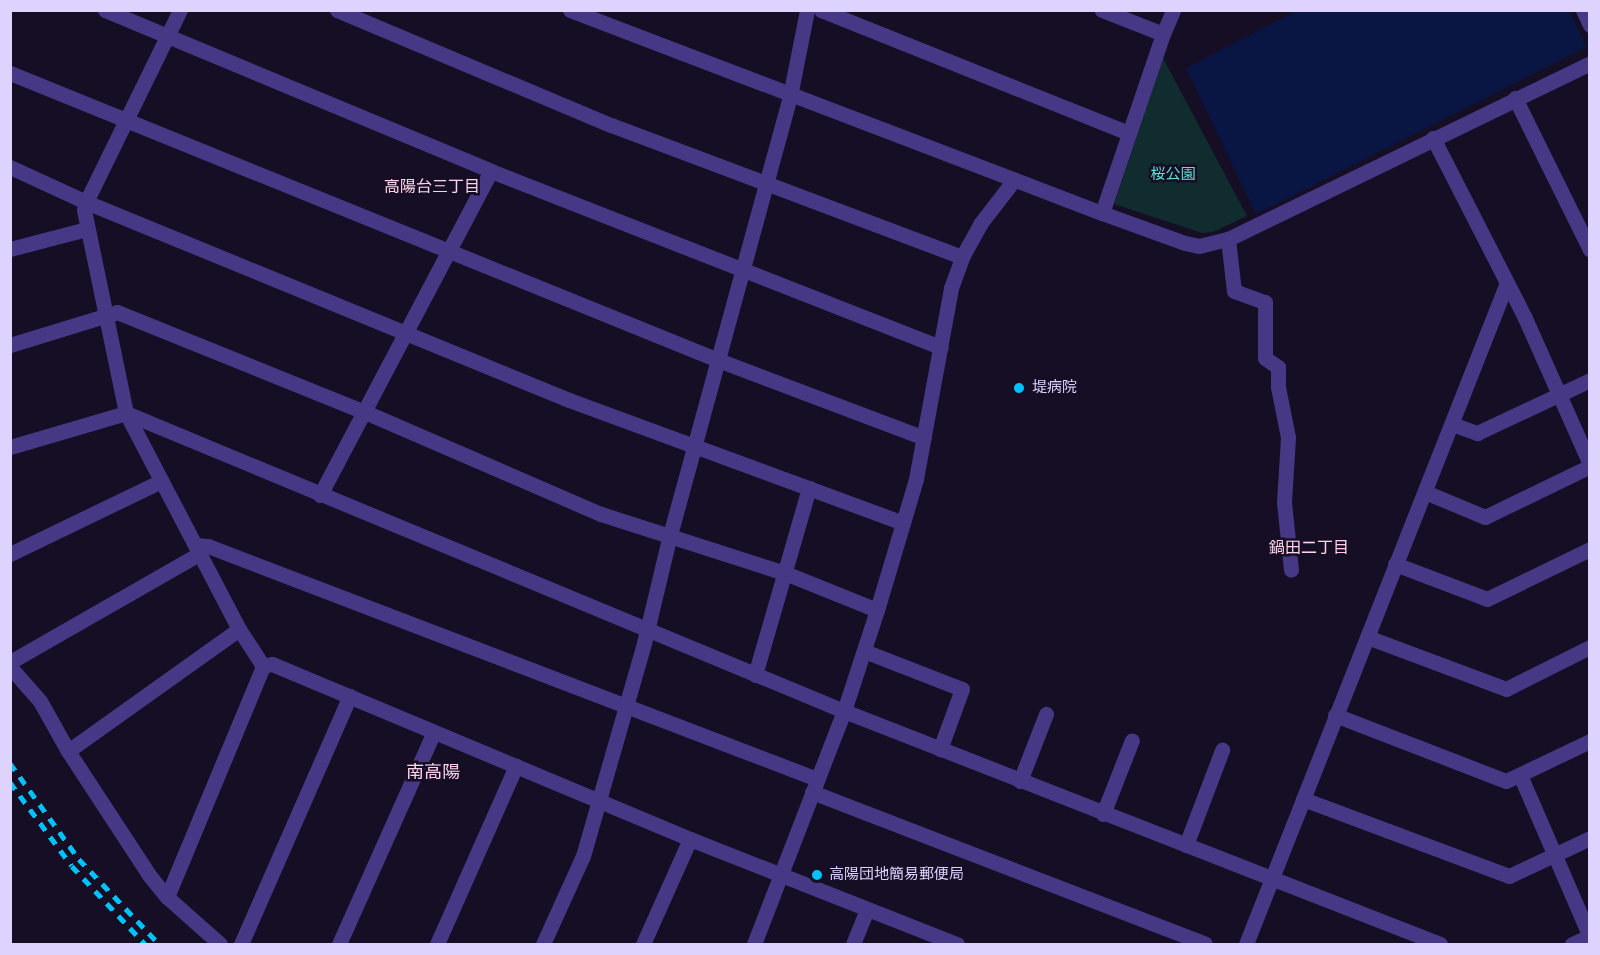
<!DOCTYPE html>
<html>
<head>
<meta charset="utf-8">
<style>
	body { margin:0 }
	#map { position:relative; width:1600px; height:955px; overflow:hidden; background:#150e25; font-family:Roboto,"Noto Sans JP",sans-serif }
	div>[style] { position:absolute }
	.green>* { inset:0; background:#112c2f }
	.water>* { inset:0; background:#091644 }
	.minor>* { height:15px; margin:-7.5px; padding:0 7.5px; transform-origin:7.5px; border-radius:7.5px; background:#463885 }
	.tertiary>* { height:15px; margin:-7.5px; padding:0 7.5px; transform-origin:7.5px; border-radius:7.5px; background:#463885 }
	.rail>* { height:4.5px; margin-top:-2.25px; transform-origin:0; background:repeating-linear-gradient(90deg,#00c2fd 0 9px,transparent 0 17px) }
	.dots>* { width:16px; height:16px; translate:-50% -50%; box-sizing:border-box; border:3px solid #150e25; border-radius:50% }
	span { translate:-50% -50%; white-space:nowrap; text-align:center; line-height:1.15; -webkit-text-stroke:5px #150e25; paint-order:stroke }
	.park-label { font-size:15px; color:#5be2d3 }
	.poi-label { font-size:15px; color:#ded2ff }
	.left { translate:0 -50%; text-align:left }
	.neighbourhood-label { font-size:16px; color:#ffd4ea }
	.quarter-label { font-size:18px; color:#ffd4ea }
	.frame { position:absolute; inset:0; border:12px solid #ded2ff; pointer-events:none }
</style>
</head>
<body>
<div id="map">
	<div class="green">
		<i style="clip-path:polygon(1163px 58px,1247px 216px,1213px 232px,1202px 233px,1114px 204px)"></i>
	</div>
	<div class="water">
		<i style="clip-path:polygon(1297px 11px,1570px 11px,1586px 47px,1256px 214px,1186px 68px)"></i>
	</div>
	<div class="minor">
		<i style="left:105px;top:10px;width:418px;rotate:22.6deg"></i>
		<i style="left:491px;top:171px;width:483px;rotate:21.4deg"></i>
		<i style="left:180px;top:10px;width:214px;rotate:116.1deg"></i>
		<i style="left:86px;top:202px;width:8px;rotate:104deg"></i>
		<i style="left:84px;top:210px;width:207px;rotate:78.3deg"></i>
		<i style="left:126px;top:413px;width:244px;rotate:62.4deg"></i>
		<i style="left:239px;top:629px;width:44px;rotate:57deg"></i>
		<i style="left:337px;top:10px;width:297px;rotate:22.8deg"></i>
		<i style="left:611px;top:125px;width:375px;rotate:20.6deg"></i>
		<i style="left:821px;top:10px;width:332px;rotate:21.8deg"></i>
		<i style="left:1163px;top:34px;width:26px;rotate:-67deg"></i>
		<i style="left:10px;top:73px;width:764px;rotate:22.07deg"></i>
		<i style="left:718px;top:360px;width:220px;rotate:20.7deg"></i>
		<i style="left:1515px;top:98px;width:169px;rotate:63.7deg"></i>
		<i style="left:1433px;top:138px;width:202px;rotate:62.9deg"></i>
		<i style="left:1525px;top:318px;width:160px;rotate:66deg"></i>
		<i style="left:10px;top:167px;width:84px;rotate:24.7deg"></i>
		<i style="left:86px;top:202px;width:522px;rotate:22.29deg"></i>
		<i style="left:569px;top:400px;width:356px;rotate:20.2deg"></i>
		<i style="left:1102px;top:213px;width:189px;rotate:-71.2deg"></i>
		<i style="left:1163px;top:34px;width:66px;rotate:-158.5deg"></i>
		<i style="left:1228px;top:239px;width:52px;rotate:83.4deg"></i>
		<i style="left:1234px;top:291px;width:33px;rotate:20deg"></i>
		<i style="left:1265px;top:302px;width:56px;rotate:90deg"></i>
		<i style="left:1265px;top:358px;width:16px;rotate:35deg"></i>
		<i style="left:1278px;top:367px;width:20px;rotate:90deg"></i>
		<i style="left:1278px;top:387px;width:51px;rotate:78.7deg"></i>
		<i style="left:1288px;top:437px;width:65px;rotate:93.5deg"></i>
		<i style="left:1284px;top:502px;width:68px;rotate:84.1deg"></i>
		<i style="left:10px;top:249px;width:80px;rotate:-14.6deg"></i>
		<i style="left:10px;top:345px;width:112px;rotate:-17.1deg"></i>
		<i style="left:117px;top:312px;width:267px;rotate:22deg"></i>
		<i style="left:365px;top:412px;width:257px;rotate:23.4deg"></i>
		<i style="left:601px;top:514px;width:193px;rotate:17.8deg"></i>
		<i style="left:785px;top:573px;width:99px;rotate:21.9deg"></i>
		<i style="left:1452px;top:424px;width:27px;rotate:20deg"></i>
		<i style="left:1477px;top:433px;width:125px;rotate:-25.1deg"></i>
		<i style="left:10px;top:447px;width:121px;rotate:-16.3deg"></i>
		<i style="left:126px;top:413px;width:777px;rotate:22.54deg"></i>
		<i style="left:844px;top:711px;width:640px;rotate:21.35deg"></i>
		<i style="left:1425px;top:492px;width:65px;rotate:22.6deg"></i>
		<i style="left:1485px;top:517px;width:117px;rotate:-25.9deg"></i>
		<i style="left:320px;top:495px;width:366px;rotate:-62.2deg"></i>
		<i style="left:196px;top:545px;width:12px;rotate:5deg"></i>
		<i style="left:208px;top:546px;width:652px;rotate:20.94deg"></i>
		<i style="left:10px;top:554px;width:168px;rotate:-25.8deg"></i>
		<i style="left:1395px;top:564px;width:98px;rotate:20.8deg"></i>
		<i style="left:1487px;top:599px;width:114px;rotate:-25.9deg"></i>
		<i style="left:1367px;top:637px;width:148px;rotate:20.5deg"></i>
		<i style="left:1506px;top:689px;width:94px;rotate:-26.6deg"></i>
		<i style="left:864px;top:651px;width:105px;rotate:21.2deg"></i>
		<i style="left:962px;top:689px;width:64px;rotate:110.1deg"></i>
		<i style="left:10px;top:662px;width:219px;rotate:-29.8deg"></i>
		<i style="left:263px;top:666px;width:9px;rotate:-13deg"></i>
		<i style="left:272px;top:664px;width:453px;rotate:22.7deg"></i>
		<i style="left:690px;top:839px;width:287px;rotate:21.5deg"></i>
		<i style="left:10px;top:667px;width:45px;rotate:48.6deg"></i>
		<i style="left:40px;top:701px;width:57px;rotate:60.8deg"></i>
		<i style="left:68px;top:751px;width:148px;rotate:56.8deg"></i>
		<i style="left:149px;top:875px;width:28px;rotate:51deg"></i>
		<i style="left:167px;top:897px;width:71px;rotate:41.6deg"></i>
		<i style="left:755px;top:675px;width:195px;rotate:-73.9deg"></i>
		<i style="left:1335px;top:715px;width:183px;rotate:21.1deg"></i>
		<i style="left:1506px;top:781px;width:93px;rotate:-25.5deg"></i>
		<i style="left:68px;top:751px;width:210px;rotate:-35.5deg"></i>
		<i style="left:1520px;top:775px;width:176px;rotate:66.6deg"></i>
		<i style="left:1020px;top:781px;width:72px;rotate:-68.8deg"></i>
		<i style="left:812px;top:792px;width:421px;rotate:21.1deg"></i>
		<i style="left:1303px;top:799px;width:220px;rotate:20.5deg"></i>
		<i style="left:1509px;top:876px;width:89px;rotate:-25.1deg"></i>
		<i style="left:1103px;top:814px;width:79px;rotate:-68.6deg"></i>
		<i style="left:1186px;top:845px;width:102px;rotate:-69.2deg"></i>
		<i style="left:167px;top:897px;width:250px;rotate:-67.4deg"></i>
		<i style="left:241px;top:944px;width:271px;rotate:-66.3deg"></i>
		<i style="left:339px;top:944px;width:232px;rotate:-65.9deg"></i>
		<i style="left:437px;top:944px;width:195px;rotate:-66.1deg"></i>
		<i style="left:543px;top:944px;width:97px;rotate:-65.6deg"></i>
		<i style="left:583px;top:856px;width:222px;rotate:-74deg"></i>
		<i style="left:644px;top:643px;width:111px;rotate:-76.5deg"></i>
		<i style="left:670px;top:535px;width:455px;rotate:-74.7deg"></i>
		<i style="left:790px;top:96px;width:88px;rotate:-78.8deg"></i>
		<i style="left:643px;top:944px;width:115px;rotate:-65.9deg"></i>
		<i style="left:853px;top:944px;width:37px;rotate:-68deg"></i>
		<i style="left:1246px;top:944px;width:708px;rotate:-68.47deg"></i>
		<i style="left:1572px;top:944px;width:20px;rotate:-24deg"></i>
	</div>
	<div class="tertiary">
		<i style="left:570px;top:10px;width:569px;rotate:20.89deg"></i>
		<i style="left:1102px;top:213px;width:88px;rotate:19.9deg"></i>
		<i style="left:1185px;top:243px;width:14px;rotate:12deg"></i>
		<i style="left:1199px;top:246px;width:30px;rotate:-14deg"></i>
		<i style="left:1228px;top:239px;width:403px;rotate:-25.9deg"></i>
		<i style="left:1583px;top:10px;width:17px;rotate:65deg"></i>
		<i style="left:754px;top:944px;width:250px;rotate:-68.9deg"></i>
		<i style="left:844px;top:711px;width:106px;rotate:-71.9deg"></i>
		<i style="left:877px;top:610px;width:137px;rotate:-73.4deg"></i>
		<i style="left:916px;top:479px;width:194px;rotate:-79.6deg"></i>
		<i style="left:951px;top:288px;width:33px;rotate:-70deg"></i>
		<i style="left:962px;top:257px;width:38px;rotate:-61deg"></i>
		<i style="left:980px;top:224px;width:56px;rotate:-52.3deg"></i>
	</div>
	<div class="rail">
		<i style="left:10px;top:763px;width:118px;rotate:54.3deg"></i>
		<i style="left:79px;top:859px;width:117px;rotate:46.7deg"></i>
		<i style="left:10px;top:782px;width:104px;rotate:53.6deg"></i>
		<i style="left:72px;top:866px;width:107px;rotate:46.9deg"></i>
	</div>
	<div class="dots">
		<i style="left:1019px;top:388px;background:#00c2fd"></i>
		<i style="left:817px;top:875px;background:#00c2fd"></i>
	</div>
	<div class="park-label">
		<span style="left:1173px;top:175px">桜公園</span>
	</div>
	<div class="poi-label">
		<span class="left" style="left:1032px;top:388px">堤病院</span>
		<span class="left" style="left:829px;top:875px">高陽団地簡易郵便局</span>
	</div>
	<div class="neighbourhood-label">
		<span style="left:432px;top:187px">高陽台三丁目</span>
		<span style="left:1309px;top:548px">鍋田二丁目</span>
	</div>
	<div class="quarter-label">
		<span style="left:433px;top:772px">南高陽</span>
	</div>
	<div class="frame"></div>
</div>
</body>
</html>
